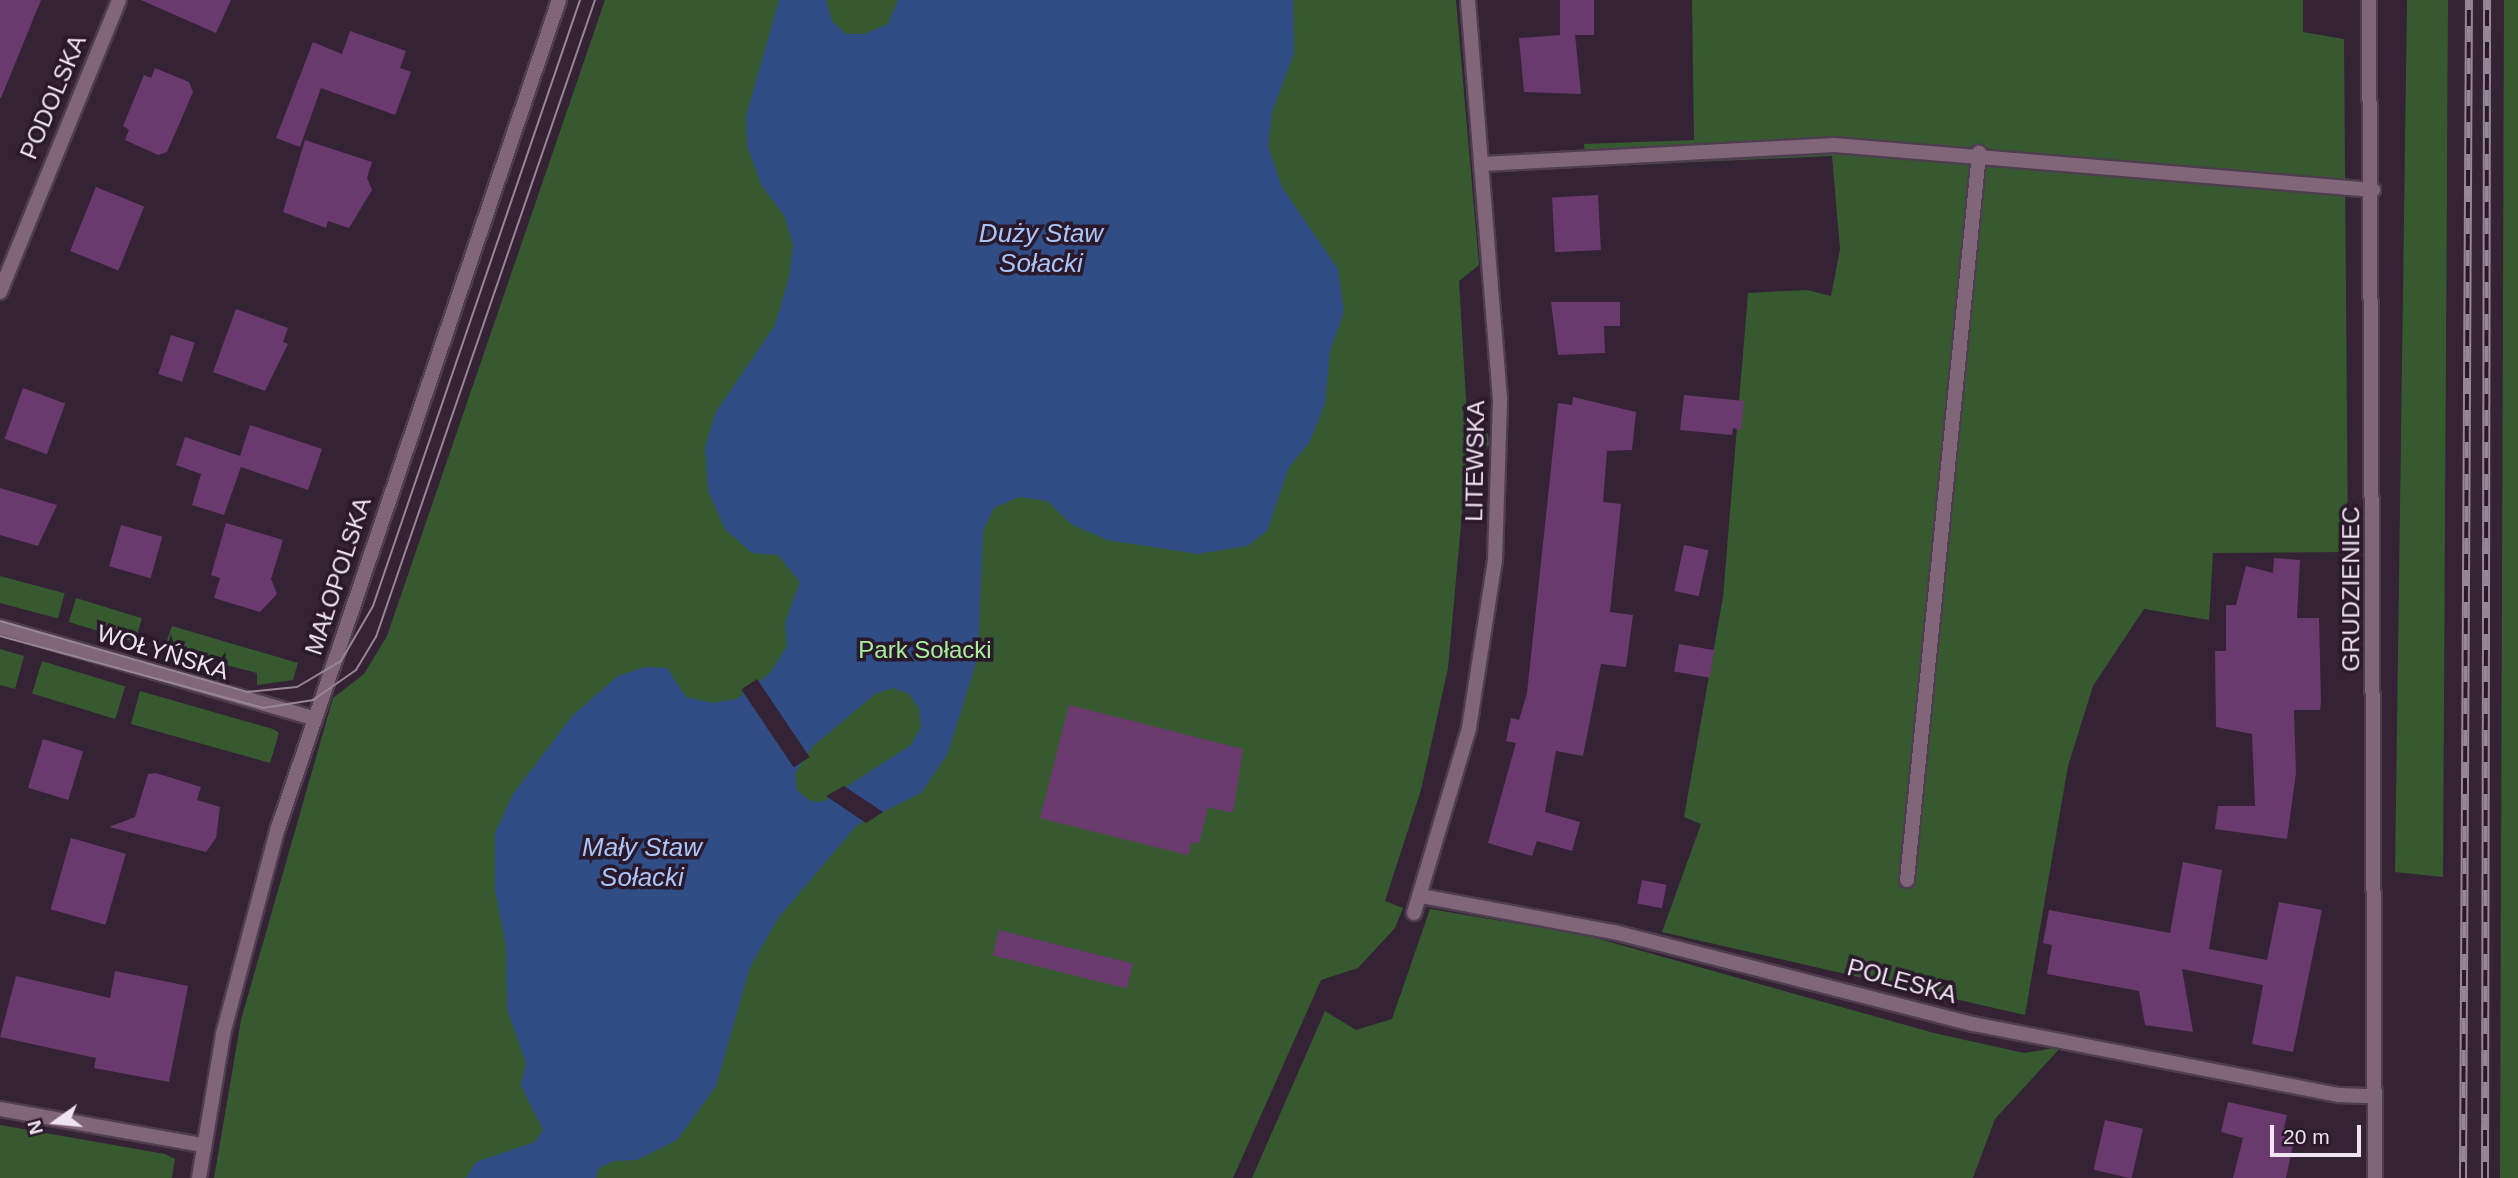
<!DOCTYPE html>
<html>
<head>
<meta charset="utf-8">
<style>
	body { margin:0 }
	#map { position:relative; width:2518px; height:1178px; overflow:hidden; background:#342235; font-family:Helvetica,sans-serif }
	div>[style] { position:absolute }
	.green>* { inset:0; background:#375930; transform-origin:0 0 }
	.water>* { inset:0; background:#304d86 }
	.pier>* { inset:0; background:#342235; transform-origin:0 0 }
	.building>* { inset:0; background:#6a3a6e; transform-origin:0 0 }
	.roads { filter:drop-shadow(2px 0 #4e3d4f) drop-shadow(-2px 0 #4e3d4f) drop-shadow(0 2px #4e3d4f) drop-shadow(0 -2px #4e3d4f) }
	.street>* { height:14px; margin:-7px; padding:0 7px; transform-origin:7px; border-radius:7px; background:#81667a }
	.tram>* { height:2px; margin:-1px; padding:0 1px; transform-origin:1px; border-radius:1px; background:#968797 }
	.rail>* { height:8px; margin-top:-4px; transform-origin:0; background:repeating-linear-gradient(90deg,#2a182b 0 16px,#968797 0 32px); box-sizing:border-box; border-block:2px solid #968797 }
	span { translate:-50% -50%; white-space:nowrap; text-align:center; line-height:1.15; -webkit-text-stroke:7px #2a182b; paint-order:stroke }
	.street-label { font-size:24px; color:#f0e4f1 }
	.park-label { font-size:24px; color:#a9ef9b }
	.water-label { font-size:26px; color:#aac6f9; font-style:italic }
	.north { position:absolute; left:21px; top:1087px; width:70px; height:70px; -webkit-text-stroke:5px #2a182b; paint-order:stroke; rotate:255deg; font-size:19px; font-weight:700; line-height:28px; text-align:center; color:#f0e4f1 }
	.north::after { content:''; display:block; margin:auto; width:24px; height:32px; background:#f0e4f1; clip-path:polygon(50% 0,100% 100%,50% 72%,0 100%) }
	.scale { position:absolute; left:2270px; top:1125px; width:91px; height:32px; box-sizing:border-box; border:4px solid #f0e4f1; border-top:0; padding-left:9px; font-size:21px; line-height:24px; white-space:nowrap; color:#f0e4f1; -webkit-text-stroke:5px #2a182b; paint-order:stroke }
</style>
</head>
<body>
<div id="map">
	<div class="green">
		<i style="clip-path:polygon(605px 0,1456px 0,1479px 265px,1459px 281px,1468px 433px,1488px 433px,1489px 446px,1468px 447px,1448px 668px,1421px 790px,1385px 901px,1403px 908px,1395px 928px,1358px 968px,1321px 980px,1233px 1178px,214px 1178px,241px 1020px,333px 698px,364px 674px,387px 636px)"></i>
		<i style="clip-path:polygon(1692px 0,2303px 0,2303px 32px,2344px 39px,2348px 552px,2213px 553px,2209px 620px,2144px 609px,2093px 686px,2068px 766px,2025px 1015px,1662px 932px,1701px 824px,1684px 817px,1723px 597px,1748px 293px,1807px 290px,1831px 296px,1840px 249px,1832px 156px,1586px 167px,1584px 144px,1694px 140px)"></i>
		<i style="clip-path:polygon(2407px 0,2448px 0,2443px 877px,2395px 872px)"></i>
		<i style="clip-path:polygon(2504px 0,2518px 0,2518px 1178px,2500px 1178px)"></i>
		<i style="left:0;top:576px;width:67px;height:26px;rotate:15deg"></i>
		<i style="left:76px;top:598px;width:69px;height:25px;rotate:17deg"></i>
		<i style="clip-path:polygon(172px 626px,298px 663px,293px 680px,257px 685px,257px 673px,164px 649px)"></i>
		<i style="clip-path:polygon(0 649px,24px 656px,15px 689px,0 685px)"></i>
		<i style="left:42px;top:661px;width:87px;height:34px;rotate:17deg"></i>
		<i style="clip-path:polygon(140px 691px,273px 729px,279px 733px,270px 763px,131px 724px)"></i>
		<i style="clip-path:polygon(1430px 909px,1585px 935px,1934px 1033px,2024px 1053px,2061px 1047px,1995px 1119px,1973px 1178px,1252px 1178px,1325px 1011px,1356px 1030px,1392px 1019px)"></i>
		<i style="clip-path:polygon(0 1125px,165px 1154px,175px 1159px,172px 1178px,0 1178px)"></i>
	</div>
	<div class="water">
		<i style="clip-path:polygon(evenodd,779px 0,826px 0,832px 21px,846px 34px,865px 34px,888px 24px,898px 0,1293px 0,1294px 53px,1272px 113px,1268px 146px,1282px 187px,1338px 269px,1344px 312px,1330px 351px,1325px 404px,1309px 443px,1289px 467px,1267px 531px,1247px 546px,1198px 554px,1107px 540px,1071px 524px,1047px 501px,1019px 497px,994px 508px,983px 531px,978px 657px,948px 753px,921px 793px,857px 825px,779px 917px,750px 967px,716px 1086px,677px 1140px,637px 1160px,614px 1161px,599px 1168px,596px 1178px,466px 1178px,476px 1162px,535px 1142px,543px 1130px,521px 1086px,526px 1063px,507px 1009px,506px 946px,495px 890px,495px 833px,513px 794px,573px 715px,618px 676px,645px 667px,667px 668px,686px 697px,712px 703px,737px 699px,770px 673px,787px 646px,785px 623px,800px 582px,778px 555px,752px 553px,725px 529px,708px 491px,705px 447px,716px 412px,775px 325px,789px 277px,793px 246px,785px 217px,762px 186px,747px 146px,746px 116px,779px 0,893px 688px,909px 694px,919px 708px,921px 727px,911px 745px,823px 802px,810px 801px,797px 790px,795px 774px,813px 746px,875px 694px,893px 688px)"></i>
	</div>
	<div class="pier">
		<i style="left:757px;top:679px;width:94px;height:19px;rotate:56deg"></i>
		<i style="clip-path:polygon(844px 786px,883px 812px,866px 823px,826px 796px)"></i>
	</div>
	<div class="building">
		<i style="clip-path:polygon(0 0,41px 0,1px 98px,0 98px)"></i>
		<i style="clip-path:polygon(141px 0,231px 0,216px 33px)"></i>
		<i style="left:1560px;top:0;width:34px;height:35px"></i>
		<i style="clip-path:polygon(350px 31px,406px 51px,400px 68px,411px 72px,395px 115px,321px 88px,300px 147px,276px 138px,313px 42px,342px 54px)"></i>
		<i style="clip-path:polygon(1575px 34px,1581px 94px,1524px 92px,1519px 38px)"></i>
		<i style="clip-path:polygon(155px 68px,189px 82px,193px 92px,167px 152px,158px 155px,125px 140px,129px 130px,123px 126px,144px 75px,151px 78px)"></i>
		<i style="clip-path:polygon(305px 140px,372px 162px,367px 178px,372px 190px,349px 228px,328px 221px,326px 228px,283px 212px)"></i>
		<i style="left:96px;top:187px;width:52px;height:69px;rotate:22deg"></i>
		<i style="left:1598px;top:195px;width:55px;height:46px;rotate:87deg"></i>
		<i style="clip-path:polygon(1551px 302px,1620px 302px,1620px 326px,1604px 326px,1605px 353px,1558px 355px)"></i>
		<i style="clip-path:polygon(236px 309px,288px 328px,283px 342px,288px 344px,265px 391px,213px 372px)"></i>
		<i style="left:171px;top:335px;width:25px;height:41px;rotate:18deg"></i>
		<i style="left:23px;top:388px;width:45px;height:54px;rotate:20deg"></i>
		<i style="clip-path:polygon(1684px 395px,1744px 401px,1741px 430px,1733px 428px,1732px 435px,1680px 430px)"></i>
		<i style="clip-path:polygon(1573px 397px,1636px 412px,1632px 450px,1607px 451px,1603px 502px,1621px 504px,1610px 612px,1633px 615px,1626px 667px,1601px 664px,1583px 756px,1556px 751px,1545px 812px,1580px 822px,1572px 851px,1537px 841px,1532px 856px,1488px 843px,1516px 743px,1506px 741px,1511px 718px,1519px 720px,1527px 693px,1558px 403px,1572px 405px)"></i>
		<i style="clip-path:polygon(250px 425px,322px 449px,308px 490px,241px 467px,224px 515px,192px 505px,201px 474px,176px 465px,185px 437px,240px 456px)"></i>
		<i style="clip-path:polygon(0 488px,57px 505px,38px 546px,0 535px)"></i>
		<i style="clip-path:polygon(226px 523px,283px 540px,271px 579px,277px 594px,260px 612px,214px 598px,220px 578px,211px 575px)"></i>
		<i style="left:121px;top:525px;width:43px;height:43px;rotate:16deg"></i>
		<i style="left:1684px;top:545px;width:25px;height:47px;rotate:12deg"></i>
		<i style="clip-path:polygon(2274px 558px,2300px 560px,2297px 618px,2319px 618px,2321px 702px,2320px 710px,2294px 710px,2296px 773px,2287px 839px,2215px 829px,2218px 806px,2255px 806px,2252px 734px,2216px 727px,2215px 651px,2226px 651px,2226px 605px,2236px 605px,2246px 566px,2273px 573px)"></i>
		<i style="left:1679px;top:644px;width:36px;height:28px;rotate:10deg"></i>
		<i style="clip-path:polygon(1069px 705px,1243px 749px,1233px 813px,1208px 807px,1199px 844px,1192px 842px,1188px 855px,1040px 818px)"></i>
		<i style="left:43px;top:739px;width:42px;height:51px;rotate:17deg"></i>
		<i style="clip-path:polygon(156px 773px,201px 787px,197px 800px,220px 807px,216px 838px,206px 852px,109px 827px,135px 817px,148px 774px)"></i>
		<i style="left:71px;top:838px;width:57px;height:74px;rotate:16deg"></i>
		<i style="clip-path:polygon(2183px 862px,2222px 870px,2209px 949px,2267px 960px,2279px 902px,2322px 910px,2293px 1052px,2252px 1044px,2263px 985px,2182px 969px,2193px 1032px,2145px 1025px,2139px 991px,2047px 974px,2052px 945px,2043px 943px,2049px 910px,2170px 933px)"></i>
		<i style="left:1642px;top:880px;width:25px;height:24px;rotate:11deg"></i>
		<i style="left:999px;top:930px;width:138px;height:26px;rotate:14deg"></i>
		<i style="clip-path:polygon(115px 971px,188px 986px,169px 1082px,94px 1068px,96px 1058px,0 1037px,16px 976px,110px 998px)"></i>
		<i style="clip-path:polygon(2228px 1102px,2287px 1115px,2284px 1128px,2296px 1131px,2286px 1178px,2233px 1178px,2243px 1138px,2221px 1132px)"></i>
		<i style="left:2105px;top:1120px;width:39px;height:51px;rotate:13deg"></i>
	</div>
	<div class="roads">
		<div class="street">
			<i style="left:2369px;top:0;width:1178px;rotate:89.71deg"></i>
			<i style="left:1483px;top:164px;width:352px;rotate:-3.1deg"></i>
			<i style="left:1834px;top:145px;width:541px;rotate:4.77deg"></i>
			<i style="left:0;top:292px;width:315px;rotate:-67.8deg"></i>
			<i style="left:0;top:627px;width:326px;rotate:16.2deg"></i>
			<i style="left:1907px;top:880px;width:731px;rotate:-84.34deg"></i>
			<i style="left:1421px;top:896px;width:196px;rotate:10.6deg"></i>
			<i style="left:1614px;top:932px;width:371px;rotate:14.4deg"></i>
			<i style="left:1973px;top:1024px;width:373px;rotate:11deg"></i>
			<i style="left:2339px;top:1095px;width:35px;rotate:2deg"></i>
			<i style="left:1414px;top:913px;width:193px;rotate:-73.4deg"></i>
			<i style="left:1469px;top:728px;width:170px;rotate:-81.2deg"></i>
			<i style="left:1495px;top:560px;width:161px;rotate:-88.2deg"></i>
			<i style="left:1500px;top:399px;width:400px;rotate:-94.6deg"></i>
			<i style="left:0;top:1109px;width:206px;rotate:10.1deg"></i>
			<i style="left:199px;top:1178px;width:146px;rotate:-80.5deg"></i>
			<i style="left:223px;top:1034px;width:213px;rotate:-75.1deg"></i>
			<i style="left:278px;top:828px;width:874px;rotate:-71.25deg"></i>
		</div>
	</div>
	<div class="tram">
		<i style="left:0;top:621px;width:257px;rotate:16deg"></i>
		<i style="left:247px;top:692px;width:50px;rotate:-5.7deg"></i>
		<i style="left:297px;top:687px;width:51px;rotate:-30.6deg"></i>
		<i style="left:341px;top:661px;width:64px;rotate:-59.8deg"></i>
		<i style="left:373px;top:606px;width:640px;rotate:-71.14deg"></i>
		<i style="left:0;top:636px;width:273px;rotate:15.3deg"></i>
		<i style="left:263px;top:708px;width:51px;rotate:-9.1deg"></i>
		<i style="left:313px;top:700px;width:52px;rotate:-34.9deg"></i>
		<i style="left:356px;top:670px;width:39px;rotate:-59deg"></i>
		<i style="left:376px;top:637px;width:674px;rotate:-71.03deg"></i>
	</div>
	<div class="rail">
		<i style="left:2463px;top:1178px;width:1178px;rotate:-89.71deg"></i>
		<i style="left:2485px;top:1178px;width:1178px;rotate:-89.9deg"></i>
	</div>
	<div class="street-label">
		<span style="left:53px;top:97px;rotate:-67deg">PODOLSKA</span>
		<span style="left:1475px;top:461px;rotate:-89deg">LITEWSKA</span>
		<span style="left:338px;top:576px;rotate:-72deg">MAŁOPOLSKA</span>
		<span style="left:2351px;top:589px;rotate:-90deg">GRUDZIENIEC</span>
		<span style="left:163px;top:652px;rotate:17deg">WOŁYŃSKA</span>
		<span style="left:1902px;top:981px;rotate:15deg">POLESKA</span>
	</div>
	<div class="park-label">
		<span style="left:925px;top:650px">Park Sołacki</span>
	</div>
	<div class="water-label">
		<span style="left:1041px;top:249px">Duży Staw<br>Sołacki</span>
		<span style="left:642px;top:863px">Mały Staw<br>Sołacki</span>
	</div>
	<div class="north">N</div>
	<div class="scale">20 m</div>
</div>
</body>
</html>
